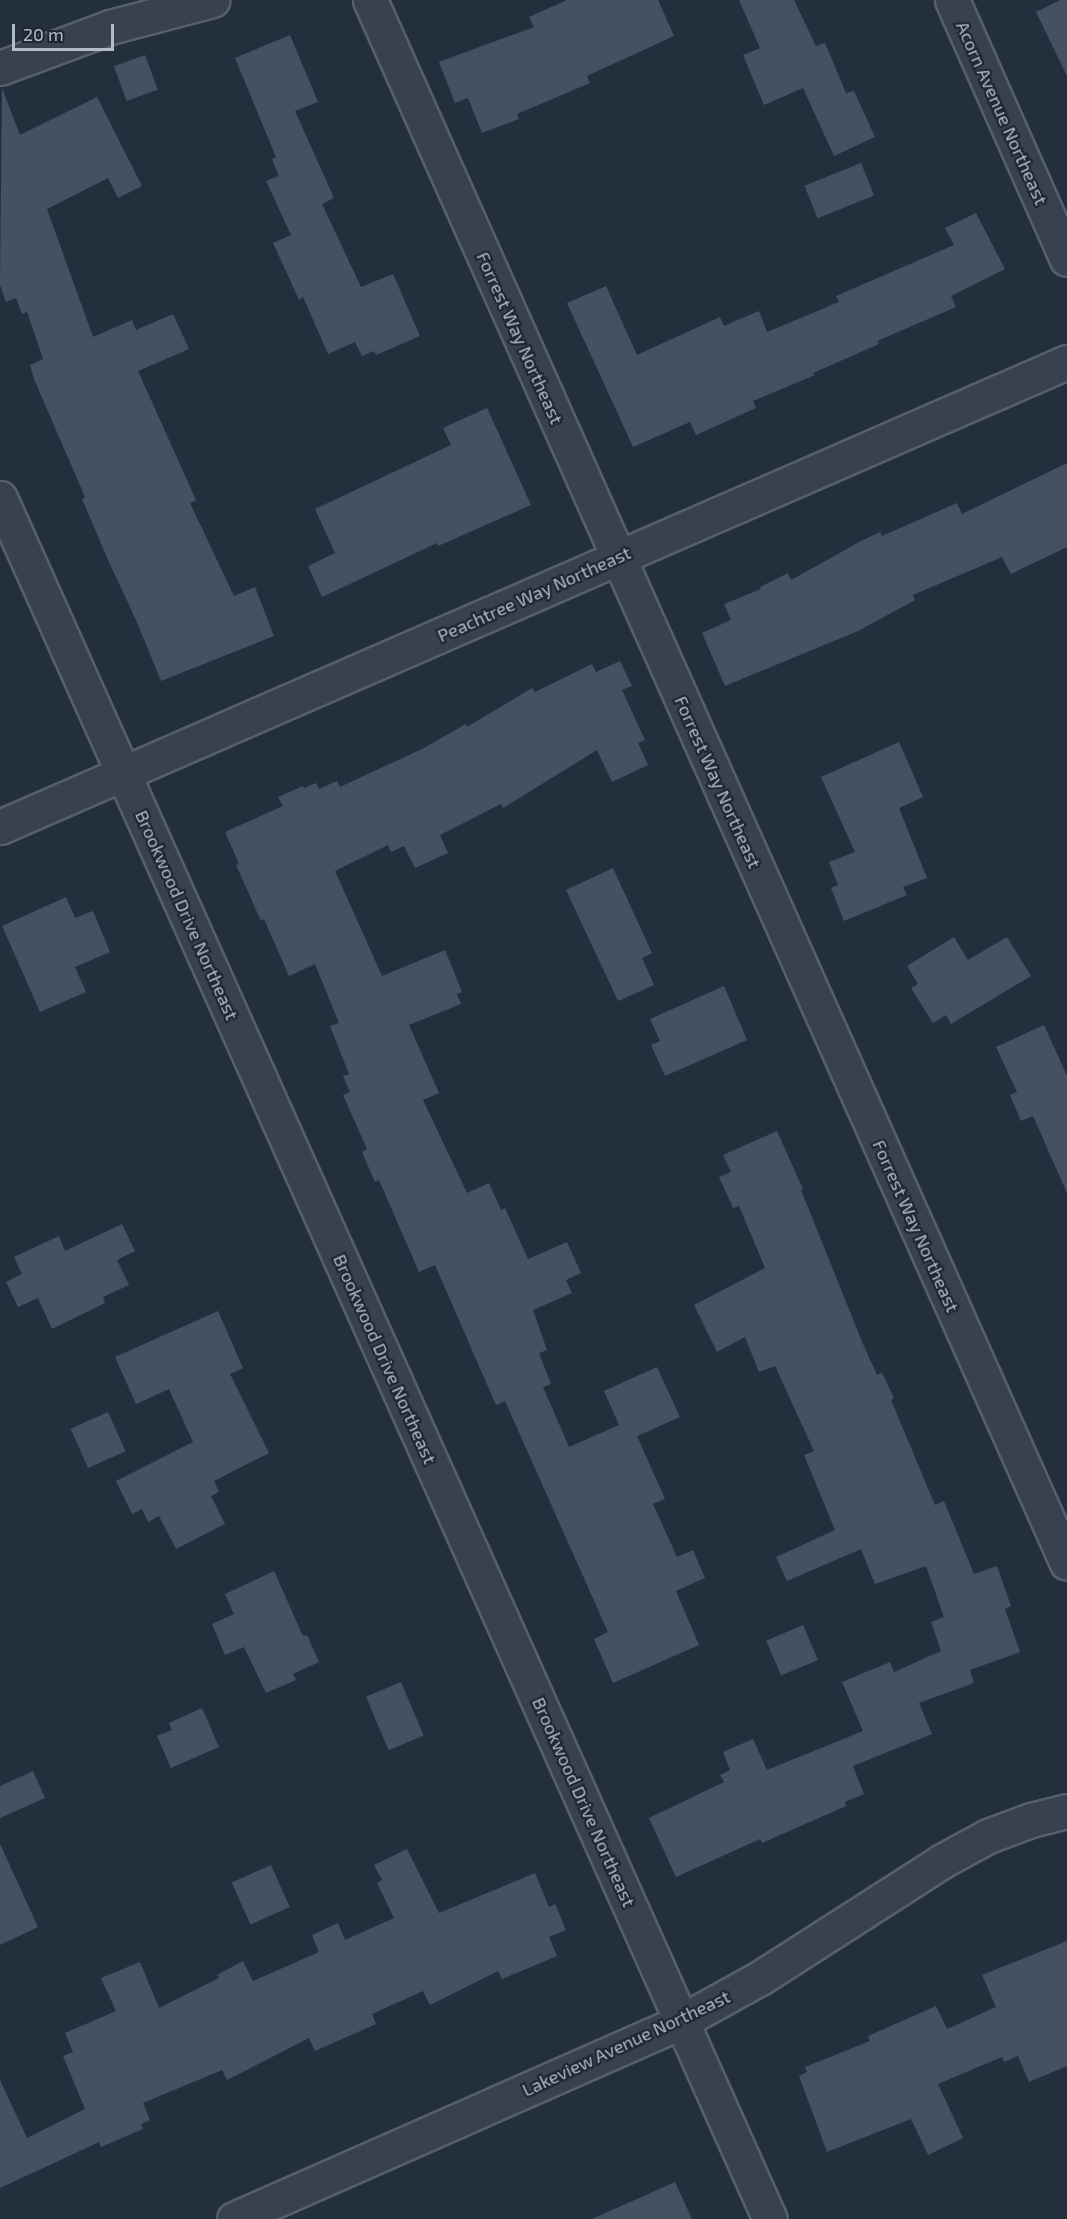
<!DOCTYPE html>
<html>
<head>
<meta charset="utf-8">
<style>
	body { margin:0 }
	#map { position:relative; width:1067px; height:2219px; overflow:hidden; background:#242f3e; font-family:"Exo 2",sans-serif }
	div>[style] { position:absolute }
	.building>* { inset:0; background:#455162; transform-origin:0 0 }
	.roads { filter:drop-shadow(2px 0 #565f6c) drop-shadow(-2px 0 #565f6c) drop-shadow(0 2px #565f6c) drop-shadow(0 -2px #565f6c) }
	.minor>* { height:33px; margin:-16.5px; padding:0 16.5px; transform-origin:16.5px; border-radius:16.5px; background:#38414e }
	span { translate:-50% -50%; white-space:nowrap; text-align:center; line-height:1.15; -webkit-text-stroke:4.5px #1d2633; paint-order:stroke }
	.street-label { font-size:18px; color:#b4bcc9 }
	.scale { position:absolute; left:12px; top:24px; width:102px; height:27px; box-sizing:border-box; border:3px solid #b4bcc9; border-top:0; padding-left:8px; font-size:18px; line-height:21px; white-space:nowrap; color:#b4bcc9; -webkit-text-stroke:4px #1d2633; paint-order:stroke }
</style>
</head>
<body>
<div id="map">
	<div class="building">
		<i style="clip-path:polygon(567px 0,658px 0,674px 36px,587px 76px,590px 83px,517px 114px,519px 119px,482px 133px,468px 98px,455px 103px,439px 62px,534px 27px,529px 17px)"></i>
		<i style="clip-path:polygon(739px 0,794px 0,816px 46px,825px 43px,846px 93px,854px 91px,875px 137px,834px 156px,803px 88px,764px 105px,743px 55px,760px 48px)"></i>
		<i style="clip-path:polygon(1060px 0,1067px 0,1067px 76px,1036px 12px)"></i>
		<i style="clip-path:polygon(290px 35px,318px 102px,295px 111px,334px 198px,322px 204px,361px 287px,393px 274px,420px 336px,376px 355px,374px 351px,362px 356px,355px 342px,328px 354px,303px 297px,299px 300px,273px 243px,291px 235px,266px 181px,279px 176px,272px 159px,276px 157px,235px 58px)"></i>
		<i style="left:145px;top:55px;width:37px;height:33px;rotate:70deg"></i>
		<i style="clip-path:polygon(2px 88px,20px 135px,97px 97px,142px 186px,118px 198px,108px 178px,47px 209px,93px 337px,132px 320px,136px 330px,173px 314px,189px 349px,138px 371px,196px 500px,190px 503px,234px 596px,255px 587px,274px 636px,161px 681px,136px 620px,108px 560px,82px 499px,85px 497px,34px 379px,30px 365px,43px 359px,27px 312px,22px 314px,16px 298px,6px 302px,0 285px)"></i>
		<i style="left:861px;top:163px;width:35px;height:61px;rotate:68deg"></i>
		<i style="clip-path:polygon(976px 213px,1005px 269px,951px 296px,956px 307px,877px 341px,879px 344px,813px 373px,815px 375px,753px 401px,756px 408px,696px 435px,690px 422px,633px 447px,567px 303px,606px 286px,637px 355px,720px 317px,724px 326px,759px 311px,767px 332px,839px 302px,836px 296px,954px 245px,945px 228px)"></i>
		<i style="clip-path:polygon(487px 408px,531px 505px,438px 546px,437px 543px,322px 597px,308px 566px,335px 553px,315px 509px,451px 445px,443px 428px)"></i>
		<i style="clip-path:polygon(1067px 463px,1067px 547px,1011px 574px,1002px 557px,913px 595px,915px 600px,858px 631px,725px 686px,702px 633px,731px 620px,724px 604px,761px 589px,760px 587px,788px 573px,791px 580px,863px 540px,880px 532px,882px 536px,957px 503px,962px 514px)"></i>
		<i style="clip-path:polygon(620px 661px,632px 686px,622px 690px,645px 740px,638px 743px,648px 765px,612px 782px,597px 750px,503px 808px,501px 804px,440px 835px,448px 853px,415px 868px,404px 846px,391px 852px,388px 845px,335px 871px,382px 976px,445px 950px,462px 992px,457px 994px,461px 1004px,409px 1025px,439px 1093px,423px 1100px,467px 1193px,489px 1183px,501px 1210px,505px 1208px,528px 1259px,567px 1242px,581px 1273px,566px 1280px,572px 1293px,533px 1310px,547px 1350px,539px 1353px,551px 1384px,543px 1387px,569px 1447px,619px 1425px,604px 1391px,657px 1367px,680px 1417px,637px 1436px,665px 1499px,653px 1504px,677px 1557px,693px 1550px,705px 1578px,676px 1591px,699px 1645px,613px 1683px,594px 1639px,608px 1632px,505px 1401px,496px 1405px,435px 1265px,419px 1272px,379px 1180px,375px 1182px,362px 1152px,367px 1149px,343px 1095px,350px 1092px,343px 1076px,349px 1074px,330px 1026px,339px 1023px,315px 964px,289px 976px,264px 919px,261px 921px,236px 865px,239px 864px,225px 832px,283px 806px,278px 797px,303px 786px,304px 788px,316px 783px,319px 789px,337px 781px,340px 787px,422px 749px,466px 724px,467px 727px,532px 688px,535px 692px,592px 664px,596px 672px)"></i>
		<i style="clip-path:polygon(899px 742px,923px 797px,899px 808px,927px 878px,903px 887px,907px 895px,844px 921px,831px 888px,838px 885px,829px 862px,855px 852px,821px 777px)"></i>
		<i style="clip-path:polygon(613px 868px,652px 953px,642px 958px,654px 985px,618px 1001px,566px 890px)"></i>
		<i style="clip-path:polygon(66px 897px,75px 918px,93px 911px,110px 952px,75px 967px,86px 992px,40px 1012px,2px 926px)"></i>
		<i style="clip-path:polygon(954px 937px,968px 960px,1007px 937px,1031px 976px,951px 1024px,946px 1015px,933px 1023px,911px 988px,918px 984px,907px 966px)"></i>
		<i style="clip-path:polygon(724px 986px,747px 1040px,665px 1076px,651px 1045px,660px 1041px,650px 1019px)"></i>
		<i style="clip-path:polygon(1044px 1025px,1067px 1076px,1067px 1193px,1033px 1116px,1021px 1121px,1010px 1095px,1017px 1092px,996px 1047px)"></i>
		<i style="clip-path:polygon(777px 1131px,803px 1189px,801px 1190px,863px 1344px,877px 1375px,882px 1373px,894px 1398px,891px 1400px,935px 1505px,944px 1501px,974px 1574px,997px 1566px,1011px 1606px,1005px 1609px,1020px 1652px,970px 1670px,974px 1683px,919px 1703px,932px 1734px,853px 1766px,864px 1794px,845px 1802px,846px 1806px,762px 1843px,760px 1839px,676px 1877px,649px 1818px,724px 1782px,720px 1775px,730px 1770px,723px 1752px,753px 1739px,767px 1770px,863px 1731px,842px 1682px,890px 1662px,894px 1672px,941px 1651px,931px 1622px,944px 1617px,926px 1566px,875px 1584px,861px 1549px,787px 1581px,776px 1557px,835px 1530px,804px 1455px,814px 1451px,775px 1366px,759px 1372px,745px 1337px,717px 1352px,694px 1305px,765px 1268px,739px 1206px,733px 1208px,719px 1177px,731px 1172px,723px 1155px)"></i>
		<i style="clip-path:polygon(122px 1224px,135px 1251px,117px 1260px,129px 1285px,103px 1297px,105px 1303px,52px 1329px,38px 1298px,18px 1307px,6px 1282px,22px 1274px,14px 1257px,59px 1236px,65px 1251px)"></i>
		<i style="clip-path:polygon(218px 1311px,243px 1368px,230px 1374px,269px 1453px,214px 1481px,219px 1492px,211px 1496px,225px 1524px,176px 1549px,159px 1516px,148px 1522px,142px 1509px,132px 1514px,116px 1481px,193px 1442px,169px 1389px,136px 1404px,115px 1357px)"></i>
		<i style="left:108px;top:1412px;width:43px;height:41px;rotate:66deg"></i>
		<i style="clip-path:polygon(274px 1571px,303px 1636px,307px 1635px,319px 1662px,293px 1674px,296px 1680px,266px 1693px,244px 1647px,225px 1655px,212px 1624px,234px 1614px,225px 1594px)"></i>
		<i style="left:803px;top:1625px;width:38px;height:40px;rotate:67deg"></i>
		<i style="left:401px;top:1682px;width:58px;height:38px;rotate:67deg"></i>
		<i style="clip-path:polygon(202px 1708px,219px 1747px,171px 1768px,157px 1736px,172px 1730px,169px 1723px)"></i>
		<i style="clip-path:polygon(33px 1771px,45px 1798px,0 1818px,0 1786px)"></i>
		<i style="clip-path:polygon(0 1844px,38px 1927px,0 1945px)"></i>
		<i style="clip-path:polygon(407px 1849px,439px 1913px,535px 1873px,549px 1907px,555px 1904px,566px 1930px,549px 1937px,557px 1956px,502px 1979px,498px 1971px,430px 2005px,423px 1991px,372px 2014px,376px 2024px,315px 2051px,309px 2038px,227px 2080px,222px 2070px,143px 2103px,150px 2120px,141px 2124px,143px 2129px,101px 2147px,99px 2142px,0 2188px,0 2080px,27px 2138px,85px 2109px,63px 2056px,73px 2052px,65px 2033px,116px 2011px,101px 1978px,140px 1962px,159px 2008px,219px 1978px,217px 1975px,243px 1961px,253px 1981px,319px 1952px,312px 1935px,338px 1923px,345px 1940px,394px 1918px,377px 1883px,382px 1880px,374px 1865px)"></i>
		<i style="left:271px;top:1865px;width:46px;height:43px;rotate:66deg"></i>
		<i style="clip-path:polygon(1067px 1941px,1067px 2066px,1029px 2082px,1018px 2056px,1004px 2062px,1002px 2057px,938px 2084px,963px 2138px,928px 2155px,911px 2119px,827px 2152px,799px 2076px,807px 2072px,805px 2067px,870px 2041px,868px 2036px,936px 2006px,947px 2029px,996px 2007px,982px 1975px)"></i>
		<i style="clip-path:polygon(675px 2182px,692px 2219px,592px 2219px)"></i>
	</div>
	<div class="roads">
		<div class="minor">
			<i style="left:370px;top:0;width:1711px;rotate:65.97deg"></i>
			<i style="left:952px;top:0;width:283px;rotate:66.1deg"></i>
			<i style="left:0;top:68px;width:117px;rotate:-20.4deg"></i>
			<i style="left:110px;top:27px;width:106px;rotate:-14.8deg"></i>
			<i style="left:0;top:498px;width:1885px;rotate:65.9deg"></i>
			<i style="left:0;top:827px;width:1164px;rotate:-23.55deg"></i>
			<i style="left:234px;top:2219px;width:490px;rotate:-23.8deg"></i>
			<i style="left:682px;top:2021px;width:89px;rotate:-28.9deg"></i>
			<i style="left:760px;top:1978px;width:216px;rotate:-32.7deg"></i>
			<i style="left:942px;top:1861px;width:52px;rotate:-28.5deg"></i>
			<i style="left:988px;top:1836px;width:46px;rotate:-20.4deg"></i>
			<i style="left:1031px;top:1820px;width:37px;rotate:-14deg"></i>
		</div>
	</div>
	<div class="street-label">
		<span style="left:1002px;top:113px;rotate:66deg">Acorn Avenue Northeast</span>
		<span style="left:520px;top:338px;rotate:66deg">Forrest Way Northeast</span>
		<span style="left:534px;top:594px;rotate:-24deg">Peachtree Way Northeast</span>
		<span style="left:718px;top:782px;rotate:66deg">Forrest Way Northeast</span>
		<span style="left:187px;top:915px;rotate:66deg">Brookwood Drive Northeast</span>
		<span style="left:916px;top:1226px;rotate:66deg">Forrest Way Northeast</span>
		<span style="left:385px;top:1359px;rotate:66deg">Brookwood Drive Northeast</span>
		<span style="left:584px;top:1802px;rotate:66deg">Brookwood Drive Northeast</span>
		<span style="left:626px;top:2043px;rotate:-25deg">Lakeview Avenue Northeast</span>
	</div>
	<div class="scale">20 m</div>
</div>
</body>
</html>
